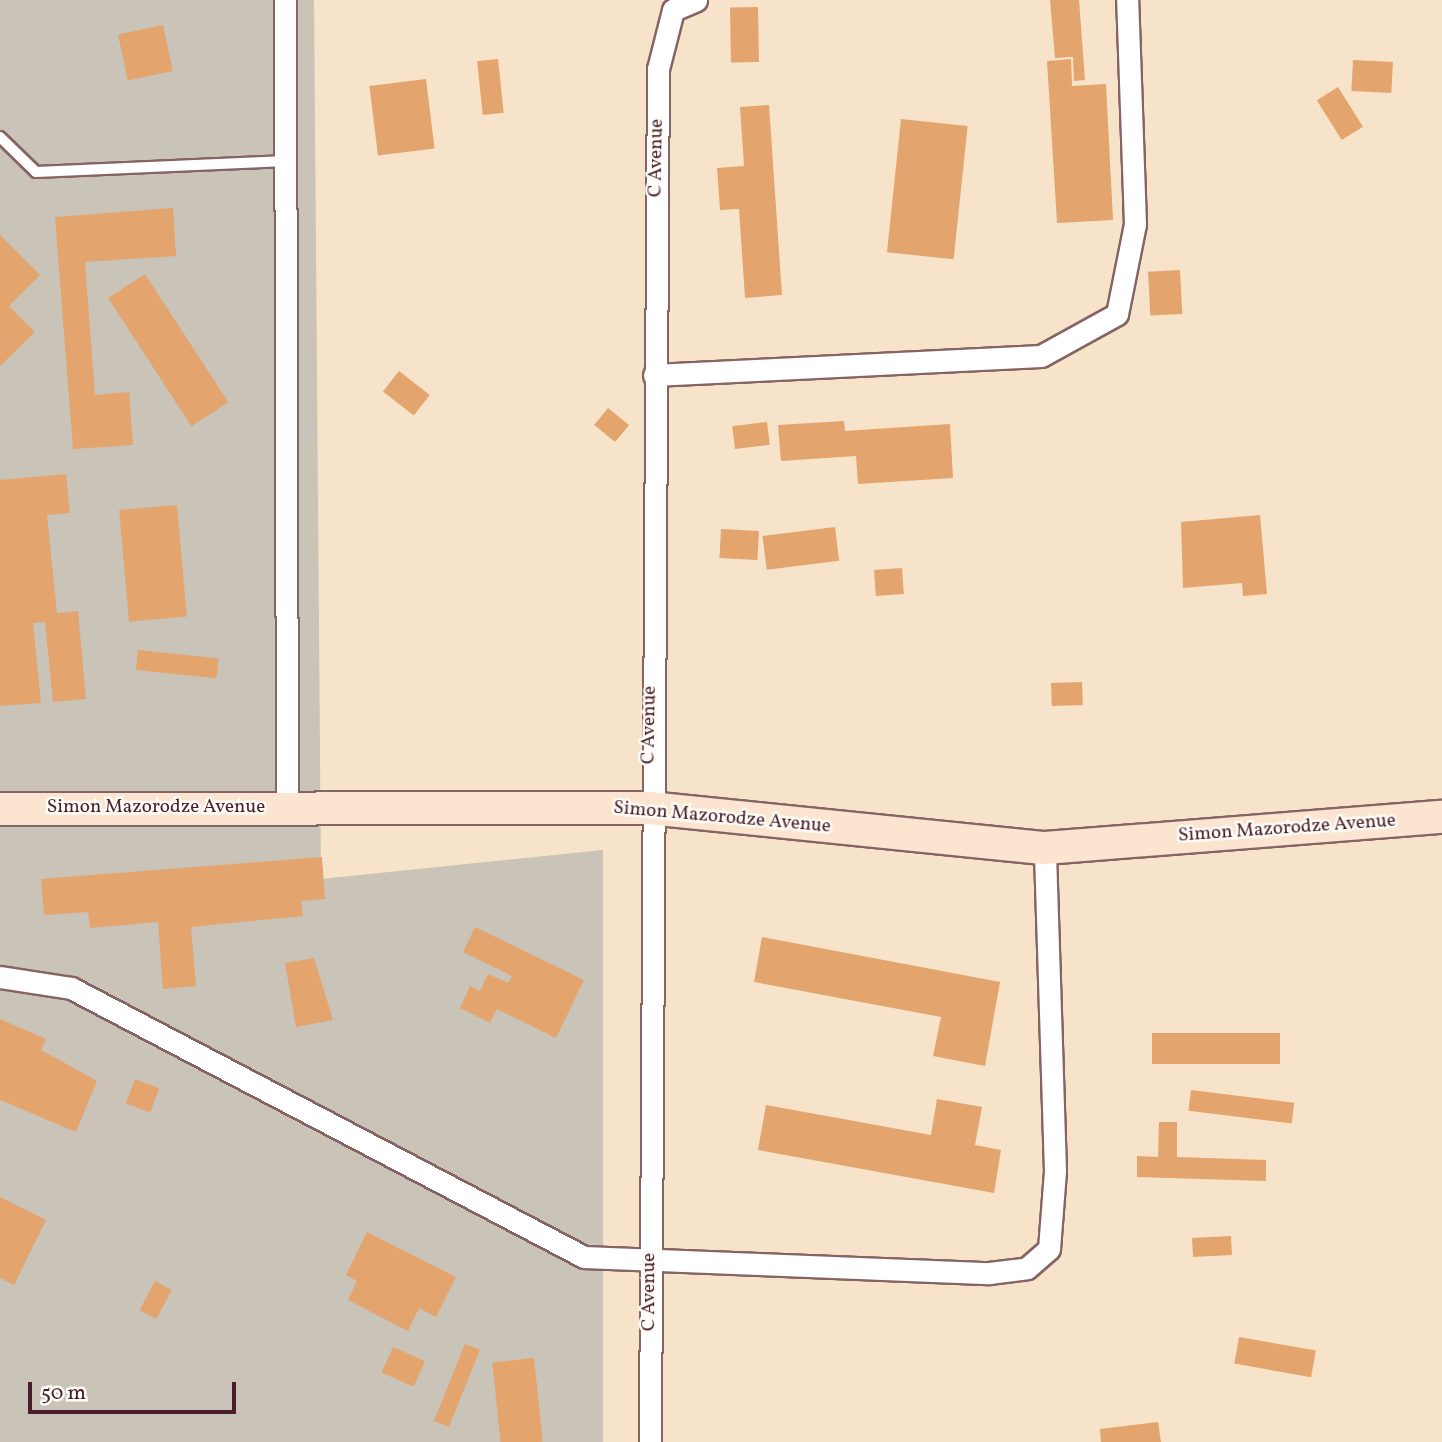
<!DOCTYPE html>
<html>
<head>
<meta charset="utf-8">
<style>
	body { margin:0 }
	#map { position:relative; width:1442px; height:1442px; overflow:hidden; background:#f6e3ca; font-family:Vollkorn,serif }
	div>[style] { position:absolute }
	.industrial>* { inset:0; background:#c9c3b8 }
	.building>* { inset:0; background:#e3a46e; transform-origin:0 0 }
	.roads { filter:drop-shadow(2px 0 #866463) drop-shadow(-2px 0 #866463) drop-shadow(0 2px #866463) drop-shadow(0 -2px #866463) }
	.lane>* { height:10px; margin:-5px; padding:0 5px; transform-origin:5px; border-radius:5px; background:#fff }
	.street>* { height:21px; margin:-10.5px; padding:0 10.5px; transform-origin:10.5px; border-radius:10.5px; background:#fff }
	.secondary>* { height:32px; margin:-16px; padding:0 16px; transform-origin:16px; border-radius:16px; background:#fce5d0 }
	span { translate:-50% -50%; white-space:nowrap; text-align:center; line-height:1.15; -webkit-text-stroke:5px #fdfcf7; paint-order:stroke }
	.street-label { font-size:19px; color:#4a1f2b }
	.scale { position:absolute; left:28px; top:1382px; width:208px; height:32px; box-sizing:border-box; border:4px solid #4a1f2b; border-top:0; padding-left:9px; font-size:21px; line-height:24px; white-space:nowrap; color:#4a1f2b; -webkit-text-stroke:5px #fdfcf7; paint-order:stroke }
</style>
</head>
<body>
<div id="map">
	<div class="industrial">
		<i style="clip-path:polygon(0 0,314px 0,321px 879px,603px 850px,603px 1442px,0 1442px)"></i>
	</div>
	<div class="building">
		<i style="clip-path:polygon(1050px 0,1079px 0,1085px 80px,1074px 81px,1073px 57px,1055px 58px)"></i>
		<i style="left:758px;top:7px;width:55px;height:28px;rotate:89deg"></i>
		<i style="left:163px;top:25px;width:47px;height:46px;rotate:78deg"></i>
		<i style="left:498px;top:59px;width:54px;height:21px;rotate:84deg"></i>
		<i style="clip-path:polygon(1071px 59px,1072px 86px,1106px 84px,1113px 220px,1057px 223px,1047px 61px)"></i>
		<i style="left:1353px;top:60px;width:40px;height:31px;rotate:3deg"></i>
		<i style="left:426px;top:79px;width:70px;height:57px;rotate:83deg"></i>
		<i style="left:1338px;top:87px;width:47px;height:25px;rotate:58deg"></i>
		<i style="clip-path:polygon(769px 105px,782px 295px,745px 298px,739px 209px,720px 210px,717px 168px,744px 166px,740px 107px)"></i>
		<i style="left:901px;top:119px;width:67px;height:134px;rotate:6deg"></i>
		<i style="clip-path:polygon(173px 208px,176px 256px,85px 262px,95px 395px,129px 392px,133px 445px,73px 449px,55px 217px)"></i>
		<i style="clip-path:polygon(0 235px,40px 275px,9px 306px,35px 332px,0 366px)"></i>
		<i style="left:1180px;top:270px;width:44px;height:32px;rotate:87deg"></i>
		<i style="left:145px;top:274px;width:153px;height:44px;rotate:57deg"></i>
		<i style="left:399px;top:371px;width:39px;height:26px;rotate:38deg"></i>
		<i style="left:608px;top:408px;width:27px;height:22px;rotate:39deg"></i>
		<i style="clip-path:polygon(844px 421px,845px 431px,950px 424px,953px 478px,858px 484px,856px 456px,781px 461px,778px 425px)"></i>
		<i style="left:767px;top:422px;width:23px;height:35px;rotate:83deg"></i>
		<i style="clip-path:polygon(66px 474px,70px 513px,47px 515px,57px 613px,78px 611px,86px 699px,53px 702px,45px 622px,33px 623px,41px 703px,0 706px,0 480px)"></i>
		<i style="left:177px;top:505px;width:112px;height:58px;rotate:85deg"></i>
		<i style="clip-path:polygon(1260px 515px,1267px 594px,1243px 596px,1242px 583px,1183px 588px,1181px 522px)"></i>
		<i style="left:835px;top:527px;width:34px;height:73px;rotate:83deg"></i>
		<i style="left:721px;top:529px;width:38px;height:29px;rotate:3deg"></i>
		<i style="left:902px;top:568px;width:26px;height:28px;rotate:86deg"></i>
		<i style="left:138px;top:650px;width:81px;height:20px;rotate:6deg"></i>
		<i style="left:1082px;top:682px;width:23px;height:31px;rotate:88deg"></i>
		<i style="clip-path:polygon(322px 857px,325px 899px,301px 901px,303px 916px,191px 927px,196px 986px,163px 989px,158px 922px,90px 928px,88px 912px,44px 915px,41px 879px)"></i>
		<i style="clip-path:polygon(475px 927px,584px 980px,556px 1038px,497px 1009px,490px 1023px,460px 1008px,470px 986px,480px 991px,488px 974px,508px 983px,512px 976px,463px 952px)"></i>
		<i style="clip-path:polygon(762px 937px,1000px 982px,985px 1066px,933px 1056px,941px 1017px,754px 982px)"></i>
		<i style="clip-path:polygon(314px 958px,333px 1020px,296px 1027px,285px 963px)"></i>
		<i style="clip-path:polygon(0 1019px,46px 1039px,41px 1050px,97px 1081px,76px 1132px,0 1100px)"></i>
		<i style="left:1152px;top:1033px;width:128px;height:31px"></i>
		<i style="left:135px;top:1079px;width:26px;height:26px;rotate:21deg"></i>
		<i style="left:1191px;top:1090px;width:104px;height:21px;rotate:7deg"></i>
		<i style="clip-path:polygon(937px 1099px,982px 1107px,975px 1145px,1001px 1150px,994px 1193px,758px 1150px,766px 1105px,931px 1135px)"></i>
		<i style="clip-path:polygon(1159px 1122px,1177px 1122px,1177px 1157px,1266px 1160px,1266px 1181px,1137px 1177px,1137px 1156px,1158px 1157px)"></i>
		<i style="clip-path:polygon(0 1197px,46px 1220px,14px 1285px,0 1278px)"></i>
		<i style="clip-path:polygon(367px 1232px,456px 1277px,436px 1317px,419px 1308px,408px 1331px,348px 1300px,357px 1281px,346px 1275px)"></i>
		<i style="left:1231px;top:1236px;width:19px;height:39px;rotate:87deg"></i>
		<i style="left:155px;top:1281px;width:19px;height:33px;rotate:28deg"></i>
		<i style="left:1239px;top:1337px;width:78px;height:27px;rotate:10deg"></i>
		<i style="left:465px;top:1344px;width:16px;height:83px;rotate:22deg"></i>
		<i style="left:393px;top:1347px;width:35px;height:28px;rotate:24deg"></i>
		<i style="left:534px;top:1358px;width:84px;height:42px;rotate:84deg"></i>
		<i style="clip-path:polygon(1158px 1422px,1161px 1442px,1101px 1442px,1100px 1429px)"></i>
	</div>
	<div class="roads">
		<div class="lane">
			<i style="left:0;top:137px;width:50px;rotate:44.2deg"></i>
			<i style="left:36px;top:172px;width:251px;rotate:-2.5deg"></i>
		</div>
		<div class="street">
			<i style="left:285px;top:0;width:808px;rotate:89.86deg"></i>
			<i style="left:654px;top:375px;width:387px;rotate:-2.8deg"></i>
			<i style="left:1041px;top:356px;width:87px;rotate:-28.9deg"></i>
			<i style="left:1117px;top:314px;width:92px;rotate:-78.7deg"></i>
			<i style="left:1135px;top:224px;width:224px;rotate:-92deg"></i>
			<i style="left:0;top:977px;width:72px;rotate:8.8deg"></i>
			<i style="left:71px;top:988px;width:579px;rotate:27.67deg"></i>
			<i style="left:584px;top:1257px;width:405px;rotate:2.3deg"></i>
			<i style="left:989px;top:1273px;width:38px;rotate:-7deg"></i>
			<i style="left:1027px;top:1268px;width:29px;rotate:-41deg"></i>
			<i style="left:1049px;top:1249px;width:78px;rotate:-85.6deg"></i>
			<i style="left:1055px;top:1171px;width:323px;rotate:-91.8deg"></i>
			<i style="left:650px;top:1442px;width:1373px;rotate:-89.67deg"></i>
			<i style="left:658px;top:69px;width:61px;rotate:-75.7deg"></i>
			<i style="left:673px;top:10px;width:25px;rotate:-23deg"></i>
		</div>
		<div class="secondary">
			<i style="left:0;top:809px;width:649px;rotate:-0.09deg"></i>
			<i style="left:649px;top:808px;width:398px;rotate:5.8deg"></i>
			<i style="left:1045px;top:848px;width:398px;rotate:-4.5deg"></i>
		</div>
	</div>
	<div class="street-label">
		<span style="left:657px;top:158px;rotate:-89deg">C Avenue</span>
		<span style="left:650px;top:725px;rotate:-89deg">C Avenue</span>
		<span style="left:156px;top:808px">Simon Mazorodze Avenue</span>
		<span style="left:722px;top:818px;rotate:5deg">Simon Mazorodze Avenue</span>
		<span style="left:1287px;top:829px;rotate:-4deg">Simon Mazorodze Avenue</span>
		<span style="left:650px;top:1292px;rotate:-90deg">C Avenue</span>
	</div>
	<div class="scale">50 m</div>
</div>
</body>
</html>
